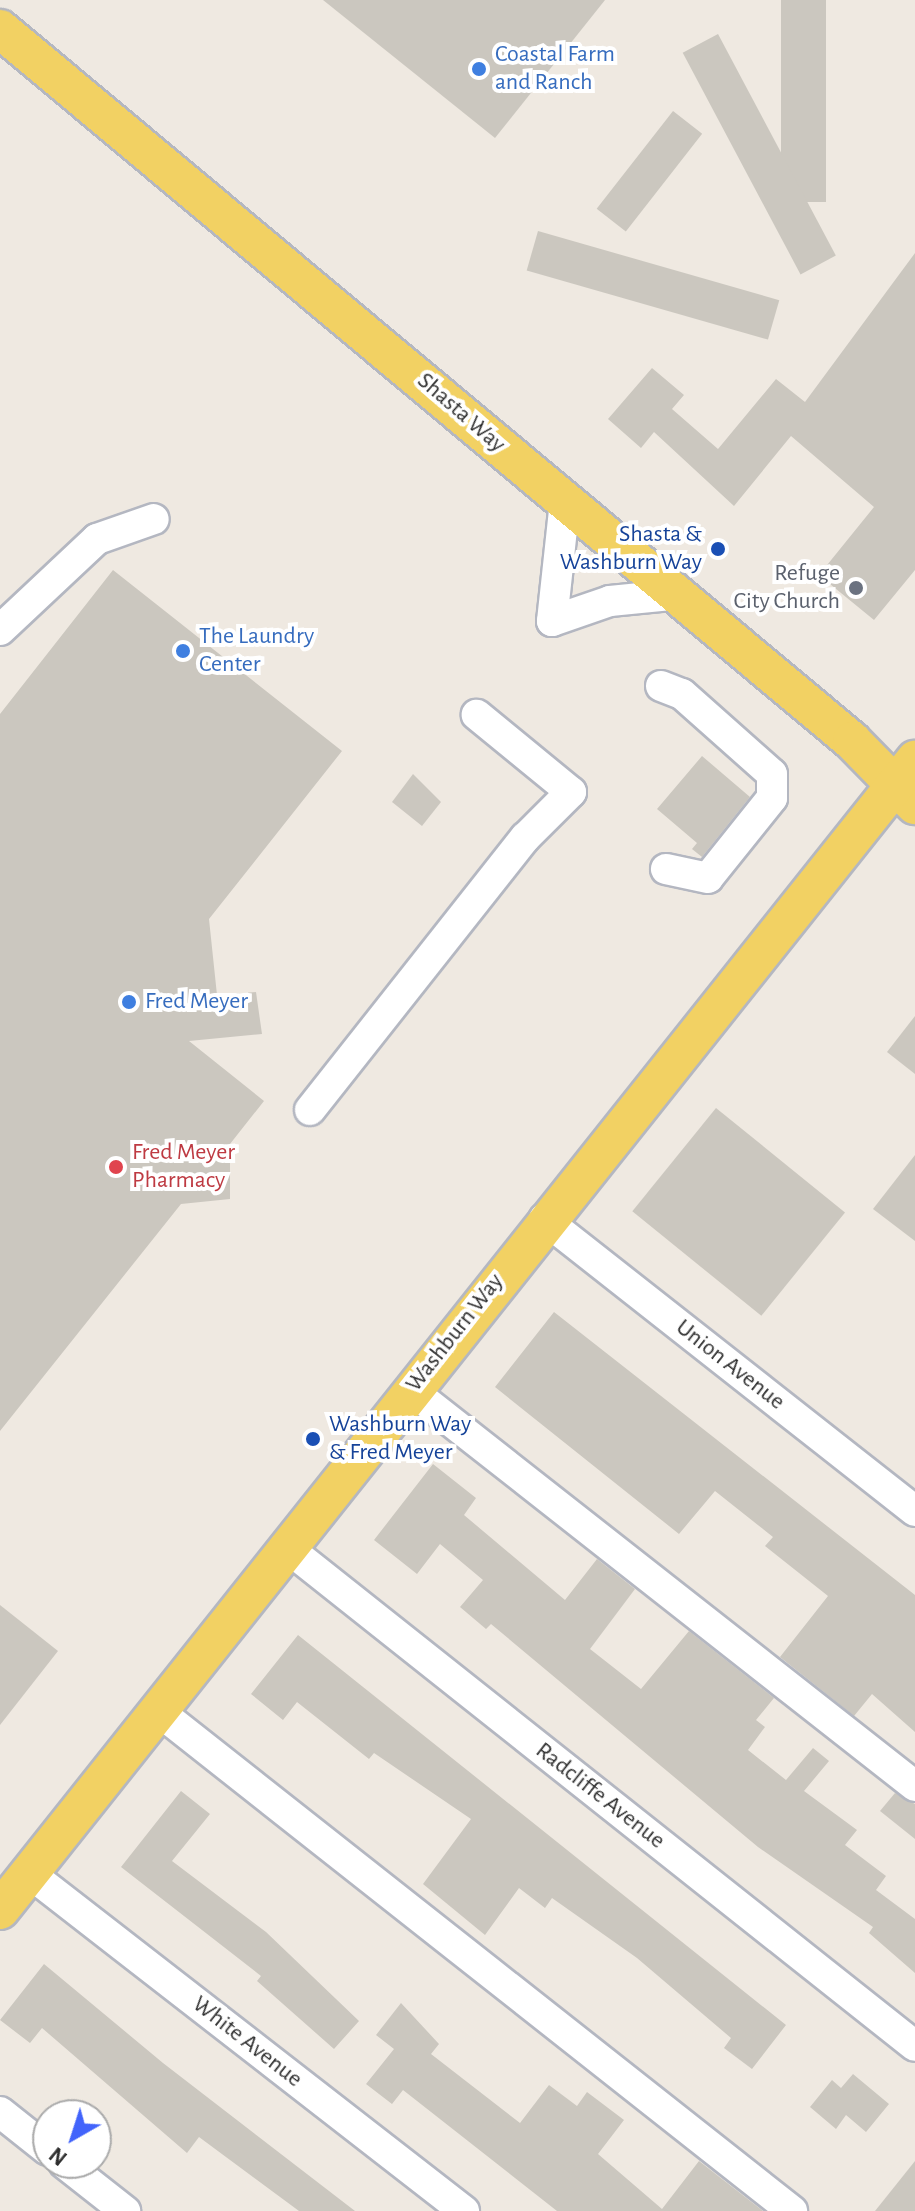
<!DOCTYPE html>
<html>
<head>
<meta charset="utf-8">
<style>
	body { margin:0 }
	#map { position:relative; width:915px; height:2211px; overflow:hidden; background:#efe9e1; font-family:"Alegreya Sans",sans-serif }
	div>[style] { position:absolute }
	.building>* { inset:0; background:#cbc7bf; transform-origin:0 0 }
	.roads { filter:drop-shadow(2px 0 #b4b7c1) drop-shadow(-2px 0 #b4b7c1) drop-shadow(0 2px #b4b7c1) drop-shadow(0 -2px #b4b7c1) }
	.minor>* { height:30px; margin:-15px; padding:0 15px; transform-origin:15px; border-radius:15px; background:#fff }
	.major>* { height:38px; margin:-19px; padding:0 19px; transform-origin:19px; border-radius:19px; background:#f2d163 }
	.dots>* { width:22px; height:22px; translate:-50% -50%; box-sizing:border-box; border:4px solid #fff; border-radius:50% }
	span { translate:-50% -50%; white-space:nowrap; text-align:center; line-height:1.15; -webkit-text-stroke:8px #fff; paint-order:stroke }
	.shop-label { font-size:24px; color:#366cbe }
	.left { translate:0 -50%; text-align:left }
	.street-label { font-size:24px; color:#2e2e2e }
	.transit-label { font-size:24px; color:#164399 }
	.right { translate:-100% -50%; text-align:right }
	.worship-label { font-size:24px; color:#5b616d }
	.health-label { font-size:24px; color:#be3a42 }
	.north { position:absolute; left:32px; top:2099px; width:80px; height:80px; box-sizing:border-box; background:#fff; border:2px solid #ababab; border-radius:50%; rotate:219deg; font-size:22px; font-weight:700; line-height:32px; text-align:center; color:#2e2e2e }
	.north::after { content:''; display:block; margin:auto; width:28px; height:36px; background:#4264fb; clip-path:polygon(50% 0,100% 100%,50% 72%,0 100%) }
</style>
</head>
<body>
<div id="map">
	<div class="building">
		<i style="clip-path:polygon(323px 0,605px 0,495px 138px)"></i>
		<i style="left:781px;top:0;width:45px;height:202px"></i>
		<i style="left:718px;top:34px;width:251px;height:40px;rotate:62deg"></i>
		<i style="left:673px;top:111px;width:37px;height:124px;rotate:38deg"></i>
		<i style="left:538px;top:231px;width:251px;height:41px;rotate:16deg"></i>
		<i style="clip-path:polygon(915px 253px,915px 570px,874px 620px,819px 575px,874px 507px,791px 436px,734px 506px,654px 432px,641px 448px,608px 419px,652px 368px,684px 395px,672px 409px,718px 449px,776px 379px,805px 402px)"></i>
		<i style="clip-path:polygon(113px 570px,342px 751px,209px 919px,217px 995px,256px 992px,262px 1034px,189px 1041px,264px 1101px,230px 1144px,230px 1199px,181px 1204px,0 1431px,0 714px)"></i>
		<i style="clip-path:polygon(702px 756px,750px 797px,702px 857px,692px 849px,697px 843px,657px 809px)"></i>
		<i style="clip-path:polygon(413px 774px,441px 802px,422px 826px,392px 802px)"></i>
		<i style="clip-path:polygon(915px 1016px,915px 1074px,887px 1052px)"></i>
		<i style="left:716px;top:1108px;width:166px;height:133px;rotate:39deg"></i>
		<i style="clip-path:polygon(915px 1155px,915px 1241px,873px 1209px)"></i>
		<i style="clip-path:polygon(554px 1312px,915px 1595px,915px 1732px,872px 1694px,854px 1716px,780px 1657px,828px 1596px,765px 1546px,773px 1537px,715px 1491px,679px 1534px,495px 1387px)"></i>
		<i style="clip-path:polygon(433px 1464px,476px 1498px,464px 1515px,565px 1600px,597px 1559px,635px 1589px,590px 1649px,641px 1689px,689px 1631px,774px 1698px,756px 1720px,765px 1727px,748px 1750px,786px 1780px,813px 1748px,829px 1761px,804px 1791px,857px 1830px,845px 1845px,886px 1876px,876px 1890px,915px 1919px,915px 1973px,869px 1933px,873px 1927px,758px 1847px,491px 1624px,486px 1629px,460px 1607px,483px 1580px,440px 1544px,417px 1574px,374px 1540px)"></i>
		<i style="clip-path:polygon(0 1605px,58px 1651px,0 1725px)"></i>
		<i style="clip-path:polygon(298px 1635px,786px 2025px,752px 2069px,724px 2048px,731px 2038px,637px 1958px,552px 1898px,545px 1908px,519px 1888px,485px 1935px,423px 1884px,471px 1819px,374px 1753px,369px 1759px,297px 1702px,283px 1720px,251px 1694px)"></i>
		<i style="clip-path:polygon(181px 1791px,210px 1814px,172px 1861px,266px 1932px,359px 2021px,334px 2049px,257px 1981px,261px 1976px,121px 1867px)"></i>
		<i style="clip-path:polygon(895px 1793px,915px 1804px,915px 1839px,880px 1811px)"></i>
		<i style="clip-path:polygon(44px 1964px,163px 2063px,355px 2211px,299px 2211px,199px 2137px,187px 2153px,42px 2028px,30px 2043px,0 2020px)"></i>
		<i style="clip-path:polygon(401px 2003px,439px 2044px,431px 2054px,520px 2123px,549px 2085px,577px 2106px,587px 2092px,624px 2120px,598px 2154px,662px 2209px,699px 2161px,763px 2211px,557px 2211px,403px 2090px,392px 2104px,366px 2084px,394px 2049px,376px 2035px)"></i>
		<i style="clip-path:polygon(853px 2074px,889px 2104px,866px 2132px,846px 2115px,836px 2129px,810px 2107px,832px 2080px,841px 2088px)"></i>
		<i style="clip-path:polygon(915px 2161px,915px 2211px,875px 2211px)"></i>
	</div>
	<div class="roads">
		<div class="minor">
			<i style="left:552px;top:621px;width:61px;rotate:-19deg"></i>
			<i style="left:610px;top:601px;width:61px;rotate:-5.6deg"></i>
			<i style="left:552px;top:621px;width:120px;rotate:-83.8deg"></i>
			<i style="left:0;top:630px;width:133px;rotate:-43.2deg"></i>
			<i style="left:97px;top:539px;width:60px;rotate:-19.3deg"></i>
			<i style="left:661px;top:686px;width:22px;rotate:21deg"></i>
			<i style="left:682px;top:694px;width:120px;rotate:41.6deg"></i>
			<i style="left:772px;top:774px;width:24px;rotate:90deg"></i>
			<i style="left:772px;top:798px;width:102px;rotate:128.7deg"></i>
			<i style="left:708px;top:878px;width:43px;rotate:-167.9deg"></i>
			<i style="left:310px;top:1110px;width:347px;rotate:-51.7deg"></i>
			<i style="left:525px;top:838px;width:65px;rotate:-45deg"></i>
			<i style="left:571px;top:792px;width:122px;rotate:-140.7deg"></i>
			<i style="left:544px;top:1219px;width:472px;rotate:38.2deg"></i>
			<i style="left:411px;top:1390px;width:641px;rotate:38.16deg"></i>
			<i style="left:285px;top:1546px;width:804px;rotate:38.44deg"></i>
			<i style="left:157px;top:1710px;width:809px;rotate:38.27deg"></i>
			<i style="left:29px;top:1873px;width:551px;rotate:37.85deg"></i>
			<i style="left:0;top:2112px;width:61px;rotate:38.4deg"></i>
			<i style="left:64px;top:2163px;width:78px;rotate:38.2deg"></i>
		</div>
		<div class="major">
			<i style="left:0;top:29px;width:1110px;rotate:39.88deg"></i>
			<i style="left:852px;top:741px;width:90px;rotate:45.5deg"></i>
			<i style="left:0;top:1910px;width:1470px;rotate:-51.49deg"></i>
		</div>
	</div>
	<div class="dots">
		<i style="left:479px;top:69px;background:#3f7fe0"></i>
		<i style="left:718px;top:549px;background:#1a4fb4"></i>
		<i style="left:856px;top:588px;background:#6b7280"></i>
		<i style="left:183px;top:651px;background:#3f7fe0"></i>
		<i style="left:129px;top:1002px;background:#3f7fe0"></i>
		<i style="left:116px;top:1167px;background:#e0444e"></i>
		<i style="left:313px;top:1439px;background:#1a4fb4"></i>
	</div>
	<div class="shop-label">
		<span class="left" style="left:495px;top:69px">Coastal Farm<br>and Ranch</span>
		<span class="left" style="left:199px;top:651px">The Laundry<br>Center</span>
		<span class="left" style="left:145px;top:1002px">Fred Meyer</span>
	</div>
	<div class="street-label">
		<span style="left:461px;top:413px;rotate:41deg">Shasta Way</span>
		<span style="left:455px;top:1333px;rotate:-52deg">Washburn Way</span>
		<span style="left:730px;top:1365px;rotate:38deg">Union Avenue</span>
		<span style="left:600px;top:1796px;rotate:38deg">Radcliffe Avenue</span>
		<span style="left:247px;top:2042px;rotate:38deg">White Avenue</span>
	</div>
	<div class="transit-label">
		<span class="right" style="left:702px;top:549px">Shasta &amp;<br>Washburn Way</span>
		<span class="left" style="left:329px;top:1439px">Washburn Way<br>&amp; Fred Meyer</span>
	</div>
	<div class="worship-label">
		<span class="right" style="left:840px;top:588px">Refuge<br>City Church</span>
	</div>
	<div class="health-label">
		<span class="left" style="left:132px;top:1167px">Fred Meyer<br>Pharmacy</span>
	</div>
	<div class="north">N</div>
</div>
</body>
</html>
